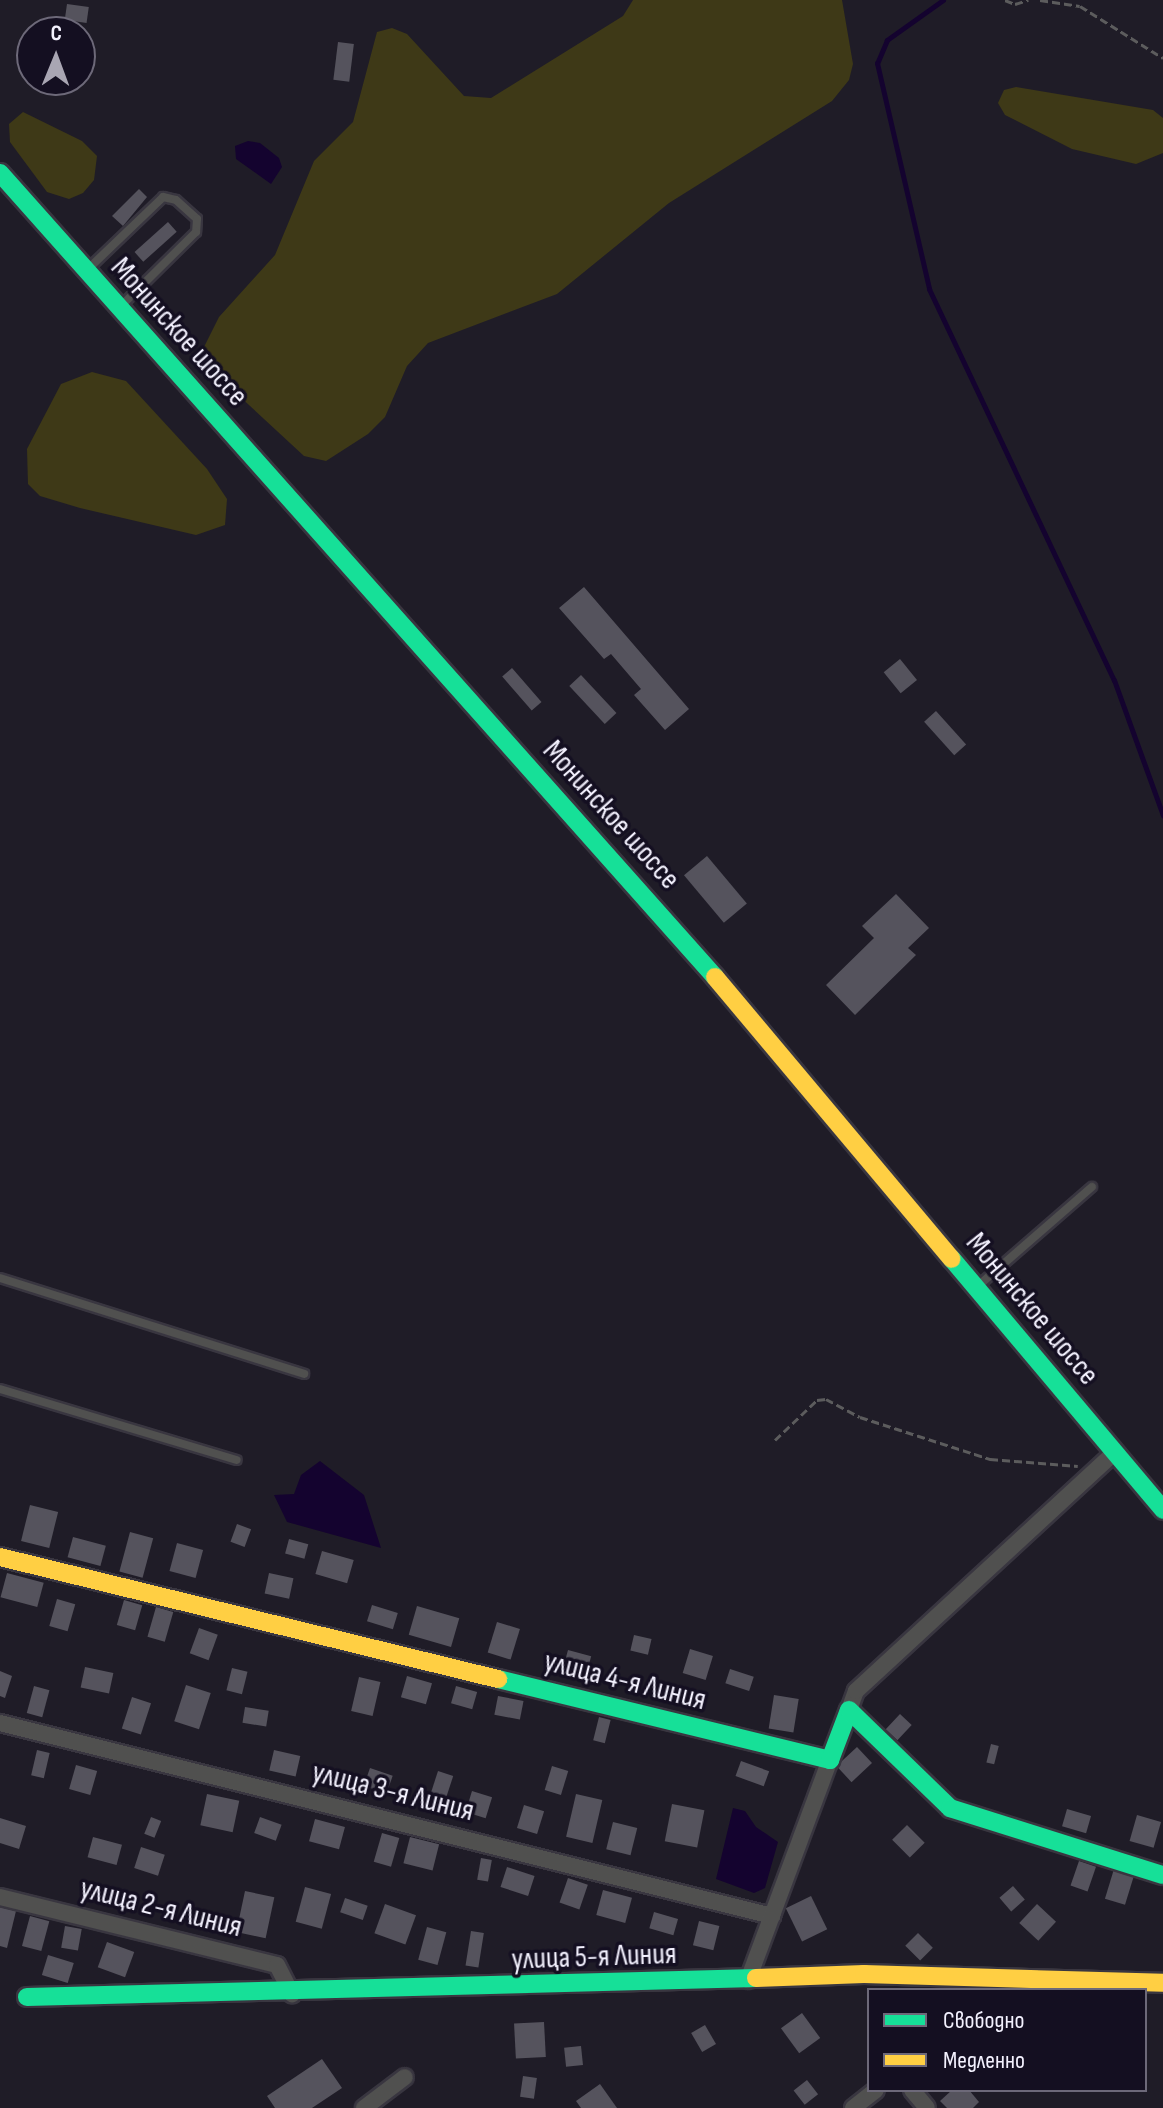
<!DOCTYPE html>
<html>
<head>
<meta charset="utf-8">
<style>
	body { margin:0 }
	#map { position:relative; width:1163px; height:2108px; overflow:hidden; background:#1f1c27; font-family:"Sofia Sans Condensed",sans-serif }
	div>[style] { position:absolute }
	.green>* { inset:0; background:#3e3917 }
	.water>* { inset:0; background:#14032f }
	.stream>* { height:5px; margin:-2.5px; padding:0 2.5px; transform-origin:2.5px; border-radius:2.5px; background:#14032f }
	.building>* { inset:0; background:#55535d; transform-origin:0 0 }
	.path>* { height:3px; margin-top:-1.5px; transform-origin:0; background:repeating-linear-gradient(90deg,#5c5c5d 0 8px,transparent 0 12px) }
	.roads { filter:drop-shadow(2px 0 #393640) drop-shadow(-2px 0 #393640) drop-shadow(0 2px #393640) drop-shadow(0 -2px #393640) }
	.lane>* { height:8px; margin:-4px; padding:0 4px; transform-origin:4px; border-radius:4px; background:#50504f }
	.street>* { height:16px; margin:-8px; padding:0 8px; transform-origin:8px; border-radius:8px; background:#50504f }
	.fast>* { height:18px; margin:-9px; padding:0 9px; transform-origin:9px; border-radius:9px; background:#16e098 }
	.slow>* { height:18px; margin:-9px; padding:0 9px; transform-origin:9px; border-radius:9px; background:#ffcf43 }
	span { translate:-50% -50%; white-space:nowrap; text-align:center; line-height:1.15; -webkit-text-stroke:7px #140f21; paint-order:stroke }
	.street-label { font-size:30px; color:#f3f1fe }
	.legend { position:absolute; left:867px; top:1988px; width:280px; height:104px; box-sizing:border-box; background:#140f21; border:2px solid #6d6979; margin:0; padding:10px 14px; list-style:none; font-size:24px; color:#f3f1fe }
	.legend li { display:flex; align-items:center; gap:16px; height:40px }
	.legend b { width:40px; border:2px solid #6d6979 }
	.north { position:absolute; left:16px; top:16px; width:80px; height:80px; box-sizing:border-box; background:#140f21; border:2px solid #6d6979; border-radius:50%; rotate:1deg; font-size:22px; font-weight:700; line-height:32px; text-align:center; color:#f3f1fe }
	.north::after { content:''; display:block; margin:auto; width:28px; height:36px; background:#a9a6b3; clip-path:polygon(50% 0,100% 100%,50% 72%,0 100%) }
</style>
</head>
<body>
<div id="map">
	<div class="green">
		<i style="clip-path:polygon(633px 0,842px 0,853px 64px,849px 80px,832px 101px,669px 203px,557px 294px,428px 343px,407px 366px,385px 417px,368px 434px,326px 461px,304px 456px,209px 368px,201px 353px,219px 317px,275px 255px,314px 161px,353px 122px,377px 32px,392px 28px,407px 34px,464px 96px,491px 98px,623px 16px)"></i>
		<i style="clip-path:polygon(1016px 87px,1153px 110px,1163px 118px,1163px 153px,1136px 164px,1072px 149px,1005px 115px,998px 103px,1004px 90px)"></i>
		<i style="clip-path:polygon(23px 112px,82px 141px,97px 156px,94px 180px,83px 193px,69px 199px,47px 192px,10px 142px,9px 124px)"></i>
		<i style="clip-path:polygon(92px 372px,126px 381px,207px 469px,227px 499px,225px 525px,196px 535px,80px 508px,40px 496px,28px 484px,27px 449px,61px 384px)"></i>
	</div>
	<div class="water">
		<i style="clip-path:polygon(248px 141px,260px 143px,279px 158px,282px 167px,271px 184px,236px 159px,235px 146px)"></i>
		<i style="clip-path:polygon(320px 1461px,364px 1495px,381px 1548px,287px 1522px,274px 1495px,294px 1494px,301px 1475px)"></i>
		<i style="clip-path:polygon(733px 1808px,745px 1811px,756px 1827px,778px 1842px,765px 1888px,754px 1893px,716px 1879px)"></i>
	</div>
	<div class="stream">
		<i style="left:943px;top:0;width:69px;rotate:144.5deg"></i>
		<i style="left:887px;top:40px;width:25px;rotate:113deg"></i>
		<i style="left:877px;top:63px;width:232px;rotate:77deg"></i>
		<i style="left:929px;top:289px;width:433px;rotate:64.7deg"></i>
		<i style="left:1114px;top:680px;width:144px;rotate:70.1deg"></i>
	</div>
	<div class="building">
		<i style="left:67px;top:4px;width:22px;height:16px;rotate:8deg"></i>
		<i style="left:338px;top:42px;width:16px;height:38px;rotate:7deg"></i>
		<i style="clip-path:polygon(139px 189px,147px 197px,123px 226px,112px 216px)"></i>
		<i style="left:168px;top:222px;width:13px;height:45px;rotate:48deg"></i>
		<i style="clip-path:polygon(584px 587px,689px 709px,665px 730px,634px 695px,641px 689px,611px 654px,604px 659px,559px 608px)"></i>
		<i style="left:900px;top:659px;width:27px;height:21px;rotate:51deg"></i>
		<i style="left:512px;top:668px;width:45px;height:13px;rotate:49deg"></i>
		<i style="left:581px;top:675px;width:52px;height:16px;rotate:47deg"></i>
		<i style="left:936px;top:711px;width:45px;height:16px;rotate:48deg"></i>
		<i style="left:707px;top:856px;width:62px;height:30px;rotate:50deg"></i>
		<i style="clip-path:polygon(896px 894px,929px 928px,908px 948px,916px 955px,855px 1015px,826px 985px,874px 938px,862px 926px)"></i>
		<i style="left:30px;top:1505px;width:29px;height:37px;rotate:14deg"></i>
		<i style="left:237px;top:1524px;width:15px;height:19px;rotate:20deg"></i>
		<i style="left:130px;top:1532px;width:24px;height:41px;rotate:15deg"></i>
		<i style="left:73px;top:1537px;width:34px;height:21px;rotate:15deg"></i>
		<i style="left:289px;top:1539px;width:20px;height:15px;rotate:15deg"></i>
		<i style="left:177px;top:1543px;width:27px;height:29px;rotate:15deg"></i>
		<i style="left:322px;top:1551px;width:33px;height:24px;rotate:16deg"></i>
		<i style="left:7px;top:1573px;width:38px;height:25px;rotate:15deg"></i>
		<i style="left:269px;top:1573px;width:25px;height:21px;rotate:12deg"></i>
		<i style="left:57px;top:1599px;width:19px;height:28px;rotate:16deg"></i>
		<i style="left:124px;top:1600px;width:19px;height:26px;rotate:16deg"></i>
		<i style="left:372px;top:1605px;width:27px;height:17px;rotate:17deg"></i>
		<i style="left:417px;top:1606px;width:44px;height:30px;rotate:16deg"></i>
		<i style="left:156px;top:1607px;width:18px;height:31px;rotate:16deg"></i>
		<i style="left:497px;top:1622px;width:24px;height:32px;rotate:17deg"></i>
		<i style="left:199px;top:1628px;width:20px;height:27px;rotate:20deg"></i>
		<i style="left:634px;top:1635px;width:18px;height:16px;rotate:13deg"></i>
		<i style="left:690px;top:1649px;width:24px;height:25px;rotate:17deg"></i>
		<i style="left:568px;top:1650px;width:24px;height:26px;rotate:15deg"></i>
		<i style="left:85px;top:1667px;width:29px;height:21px;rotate:12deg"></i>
		<i style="left:232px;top:1668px;width:16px;height:23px;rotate:14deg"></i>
		<i style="left:730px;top:1669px;width:25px;height:15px;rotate:18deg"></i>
		<i style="clip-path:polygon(0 1671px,12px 1676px,5px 1698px,0 1696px)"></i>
		<i style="left:407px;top:1676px;width:26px;height:22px;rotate:16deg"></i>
		<i style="left:359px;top:1677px;width:22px;height:35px;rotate:13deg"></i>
		<i style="left:186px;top:1685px;width:26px;height:38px;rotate:18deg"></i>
		<i style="left:34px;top:1686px;width:16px;height:28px;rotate:15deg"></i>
		<i style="left:456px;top:1686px;width:22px;height:18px;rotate:16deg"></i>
		<i style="left:774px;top:1695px;width:25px;height:34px;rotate:9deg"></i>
		<i style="left:498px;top:1696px;width:26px;height:19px;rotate:11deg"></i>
		<i style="left:132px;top:1697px;width:20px;height:33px;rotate:18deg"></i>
		<i style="left:245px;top:1707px;width:24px;height:16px;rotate:9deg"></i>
		<i style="left:900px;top:1714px;width:16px;height:21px;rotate:43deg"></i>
		<i style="left:599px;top:1717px;width:12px;height:24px;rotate:14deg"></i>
		<i style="left:991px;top:1744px;width:8px;height:19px;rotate:14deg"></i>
		<i style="left:857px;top:1747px;width:22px;height:28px;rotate:47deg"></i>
		<i style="left:37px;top:1750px;width:13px;height:26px;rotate:13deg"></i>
		<i style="left:274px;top:1750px;width:27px;height:21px;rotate:13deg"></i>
		<i style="left:741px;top:1761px;width:30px;height:16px;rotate:20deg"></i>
		<i style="left:76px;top:1765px;width:22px;height:25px;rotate:16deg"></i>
		<i style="left:552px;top:1766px;width:17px;height:25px;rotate:17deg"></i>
		<i style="left:370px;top:1768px;width:24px;height:19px;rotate:19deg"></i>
		<i style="left:438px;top:1771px;width:16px;height:27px;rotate:18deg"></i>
		<i style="left:472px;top:1791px;width:21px;height:22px;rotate:17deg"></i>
		<i style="left:207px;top:1794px;width:33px;height:32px;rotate:12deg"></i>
		<i style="left:576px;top:1794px;width:27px;height:44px;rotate:13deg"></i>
		<i style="left:672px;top:1804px;width:33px;height:38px;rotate:11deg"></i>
		<i style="left:524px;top:1805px;width:21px;height:24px;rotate:17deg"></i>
		<i style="left:1067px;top:1809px;width:25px;height:18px;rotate:16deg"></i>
		<i style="left:1137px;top:1815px;width:25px;height:27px;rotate:16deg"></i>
		<i style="left:151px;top:1817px;width:11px;height:18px;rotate:22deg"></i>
		<i style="left:260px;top:1817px;width:23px;height:17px;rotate:20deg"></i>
		<i style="clip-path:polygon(0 1818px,26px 1826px,19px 1849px,0 1843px)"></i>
		<i style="left:315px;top:1819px;width:31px;height:23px;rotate:15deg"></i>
		<i style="left:613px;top:1822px;width:25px;height:28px;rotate:14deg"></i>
		<i style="left:907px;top:1825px;width:25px;height:21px;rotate:45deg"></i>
		<i style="left:382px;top:1833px;width:18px;height:30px;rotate:16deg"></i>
		<i style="left:93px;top:1837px;width:30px;height:21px;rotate:15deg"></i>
		<i style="left:410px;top:1837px;width:30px;height:27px;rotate:14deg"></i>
		<i style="left:141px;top:1847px;width:25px;height:22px;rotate:18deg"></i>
		<i style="left:481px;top:1858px;width:11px;height:22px;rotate:10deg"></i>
		<i style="left:1079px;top:1861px;width:18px;height:26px;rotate:19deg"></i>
		<i style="left:507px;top:1867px;width:29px;height:21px;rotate:18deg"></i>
		<i style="left:1114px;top:1869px;width:21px;height:31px;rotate:17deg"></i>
		<i style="left:568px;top:1878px;width:21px;height:26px;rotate:19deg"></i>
		<i style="left:1013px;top:1886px;width:18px;height:18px;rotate:49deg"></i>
		<i style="left:305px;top:1887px;width:27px;height:36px;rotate:15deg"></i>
		<i style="left:603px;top:1890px;width:30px;height:26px;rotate:15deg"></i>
		<i style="left:245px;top:1891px;width:30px;height:42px;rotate:12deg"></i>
		<i style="left:811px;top:1896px;width:37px;height:28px;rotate:64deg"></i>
		<i style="left:345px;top:1898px;width:24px;height:15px;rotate:19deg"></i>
		<i style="left:385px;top:1904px;width:33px;height:31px;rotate:20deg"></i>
		<i style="left:1037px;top:1904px;width:26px;height:26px;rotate:43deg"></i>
		<i style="clip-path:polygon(0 1907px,16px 1911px,7px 1948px,0 1946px)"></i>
		<i style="left:654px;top:1912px;width:25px;height:17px;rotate:16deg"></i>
		<i style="left:30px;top:1916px;width:20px;height:31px;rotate:15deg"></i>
		<i style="left:699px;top:1921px;width:21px;height:25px;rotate:14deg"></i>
		<i style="left:65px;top:1926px;width:17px;height:22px;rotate:10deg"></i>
		<i style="left:427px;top:1927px;width:20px;height:34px;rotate:15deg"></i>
		<i style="left:471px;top:1931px;width:13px;height:35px;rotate:9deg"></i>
		<i style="left:918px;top:1933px;width:21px;height:18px;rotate:45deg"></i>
		<i style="left:107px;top:1942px;width:29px;height:27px;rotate:20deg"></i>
		<i style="left:48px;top:1955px;width:27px;height:21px;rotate:17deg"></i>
		<i style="left:802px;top:2013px;width:31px;height:26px;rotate:54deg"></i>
		<i style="left:544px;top:2022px;width:35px;height:30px;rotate:87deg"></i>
		<i style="left:705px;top:2025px;width:22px;height:16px;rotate:60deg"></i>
		<i style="left:581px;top:2046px;width:19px;height:17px;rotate:84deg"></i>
		<i style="clip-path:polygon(322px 2059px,342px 2088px,312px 2108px,275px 2108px,267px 2096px)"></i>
		<i style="left:523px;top:2076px;width:14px;height:21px;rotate:8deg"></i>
		<i style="left:807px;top:2080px;width:18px;height:17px;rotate:52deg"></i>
		<i style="clip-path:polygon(600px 2084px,617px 2108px,581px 2108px,576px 2101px)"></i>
		<i style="clip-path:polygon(952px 2090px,969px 2090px,979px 2102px,973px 2108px,947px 2108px,940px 2101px)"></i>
	</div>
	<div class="path">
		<i style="left:1005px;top:0;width:11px;rotate:22deg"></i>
		<i style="left:1015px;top:4px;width:14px;rotate:-17deg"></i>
		<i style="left:1040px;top:0;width:40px;rotate:8.5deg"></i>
		<i style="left:1080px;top:6px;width:98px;rotate:32.1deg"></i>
		<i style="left:775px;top:1440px;width:58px;rotate:-43.6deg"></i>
		<i style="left:817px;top:1400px;width:9px;rotate:-6deg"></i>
		<i style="left:826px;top:1399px;width:38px;rotate:28deg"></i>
		<i style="left:860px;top:1417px;width:137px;rotate:17.9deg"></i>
		<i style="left:990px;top:1459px;width:88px;rotate:4.5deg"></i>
	</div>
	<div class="roads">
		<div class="lane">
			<i style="left:88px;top:269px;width:104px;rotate:-43.8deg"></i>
			<i style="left:163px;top:197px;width:13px;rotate:13deg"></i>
			<i style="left:176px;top:200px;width:28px;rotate:42deg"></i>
			<i style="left:197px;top:219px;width:13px;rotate:94deg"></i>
			<i style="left:196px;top:232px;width:103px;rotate:135.4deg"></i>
			<i style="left:0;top:1278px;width:319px;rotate:17.5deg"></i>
			<i style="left:978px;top:1286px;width:151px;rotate:-41deg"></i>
			<i style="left:0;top:1389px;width:247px;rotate:16.7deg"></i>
		</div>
		<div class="street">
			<i style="left:849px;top:1710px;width:20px;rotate:-70deg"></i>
			<i style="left:856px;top:1691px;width:352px;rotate:-42.7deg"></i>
			<i style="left:0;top:1723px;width:796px;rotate:14.04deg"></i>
			<i style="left:0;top:1897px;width:285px;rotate:13.8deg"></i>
			<i style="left:277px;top:1965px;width:33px;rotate:63deg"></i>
			<i style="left:748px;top:1980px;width:235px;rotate:-69.6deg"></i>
			<i style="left:912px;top:2090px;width:23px;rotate:50deg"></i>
			<i style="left:364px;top:2108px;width:51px;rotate:-37.1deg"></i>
			<i style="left:853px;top:2108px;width:29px;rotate:-38deg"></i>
		</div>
		<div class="fast">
			<i style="left:0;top:173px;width:1076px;rotate:48.35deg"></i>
			<i style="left:952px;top:1259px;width:328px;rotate:49.9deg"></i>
			<i style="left:498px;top:1679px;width:342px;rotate:13.7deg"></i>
			<i style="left:830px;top:1760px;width:53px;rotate:-69.2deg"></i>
			<i style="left:849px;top:1710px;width:141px;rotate:44.1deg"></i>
			<i style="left:950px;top:1808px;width:223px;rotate:17.5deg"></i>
			<i style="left:27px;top:1997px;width:729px;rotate:-1.49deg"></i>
		</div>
		<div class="slow">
			<i style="left:715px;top:977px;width:368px;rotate:50deg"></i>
			<i style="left:0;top:1557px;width:513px;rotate:13.77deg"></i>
			<i style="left:756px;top:1978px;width:108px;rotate:-2.1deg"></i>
			<i style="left:864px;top:1974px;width:299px;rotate:1.7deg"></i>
		</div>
	</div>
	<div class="street-label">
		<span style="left:179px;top:332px;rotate:48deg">Монинское шоссе</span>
		<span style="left:611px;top:815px;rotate:48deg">Монинское шоссе</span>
		<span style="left:1032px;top:1309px;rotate:50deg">Монинское шоссе</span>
		<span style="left:625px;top:1681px;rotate:14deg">улица 4-я Линия</span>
		<span style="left:393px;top:1792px;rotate:14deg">улица 3-я Линия</span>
		<span style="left:161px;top:1908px;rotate:14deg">улица 2-я Линия</span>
		<span style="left:594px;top:1957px;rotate:-2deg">улица 5-я Линия</span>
	</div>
	<ul class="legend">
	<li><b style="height:10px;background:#16e098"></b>Свободно</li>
	<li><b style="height:10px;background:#ffcf43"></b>Медленно</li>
	</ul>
	<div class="north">С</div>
</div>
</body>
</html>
